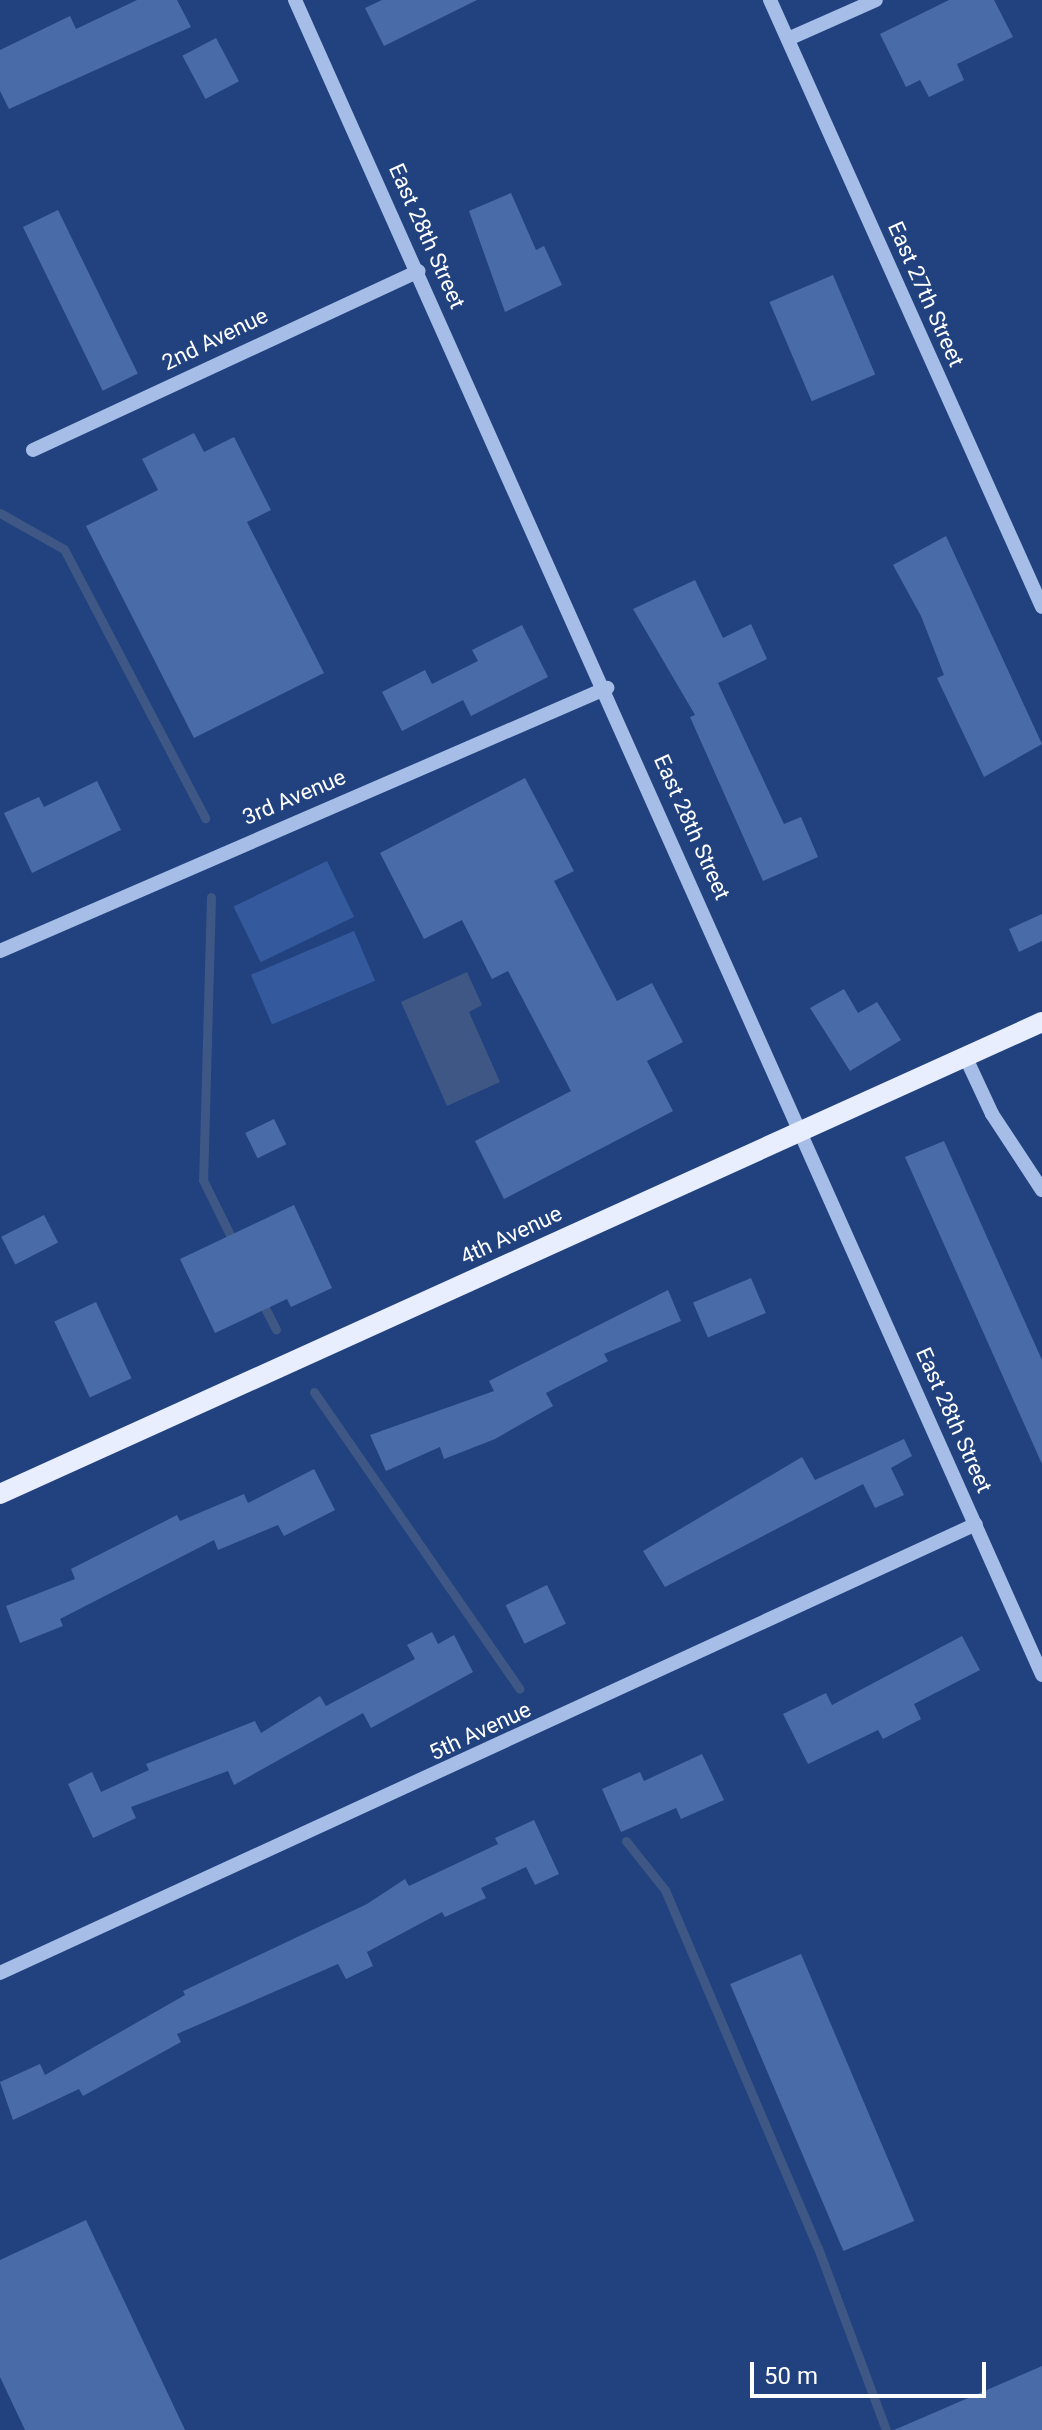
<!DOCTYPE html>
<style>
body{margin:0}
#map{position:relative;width:1042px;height:2430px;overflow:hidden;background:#21427f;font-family:Roboto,sans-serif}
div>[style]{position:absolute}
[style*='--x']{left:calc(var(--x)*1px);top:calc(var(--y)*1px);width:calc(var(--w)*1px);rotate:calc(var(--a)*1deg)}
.green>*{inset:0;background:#345a9d;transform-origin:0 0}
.water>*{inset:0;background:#3e5784}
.stream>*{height:9px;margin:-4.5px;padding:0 4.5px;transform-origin:4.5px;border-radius:4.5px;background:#3e5784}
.building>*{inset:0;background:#496ba8;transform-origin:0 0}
.minor>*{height:14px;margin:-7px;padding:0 7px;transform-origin:7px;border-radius:7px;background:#a6bde7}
.major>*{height:20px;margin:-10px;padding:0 10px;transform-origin:10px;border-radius:10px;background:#e8eefd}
span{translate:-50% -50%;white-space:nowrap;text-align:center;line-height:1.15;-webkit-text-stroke:6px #21427f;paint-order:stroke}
.street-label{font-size:22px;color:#fff}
.scale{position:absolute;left:750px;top:2362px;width:236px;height:36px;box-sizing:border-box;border:4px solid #fff;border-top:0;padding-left:10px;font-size:24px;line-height:28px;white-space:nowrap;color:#fff;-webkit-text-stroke:6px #21427f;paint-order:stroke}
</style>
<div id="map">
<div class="green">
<i style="left:327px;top:861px;width:62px;height:104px;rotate:64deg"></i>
<i style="left:354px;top:931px;width:54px;height:112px;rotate:67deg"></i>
</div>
<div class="water">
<i style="clip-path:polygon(467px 972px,482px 1005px,469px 1012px,500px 1082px,447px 1106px,401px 1002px)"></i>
</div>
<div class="stream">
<i style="--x:0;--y:513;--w:73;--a:29.4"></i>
<i style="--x:64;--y:549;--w:304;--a:62.3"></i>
<i style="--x:211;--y:897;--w:283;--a:91.6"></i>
<i style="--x:203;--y:1180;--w:70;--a:63.8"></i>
<i style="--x:261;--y:1300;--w:33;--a:63"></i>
<i style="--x:314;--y:1392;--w:361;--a:55.3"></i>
<i style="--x:626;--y:1841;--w:63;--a:51.5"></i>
<i style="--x:665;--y:1890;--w:389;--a:66.9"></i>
<i style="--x:818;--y:2248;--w:194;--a:69.5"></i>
</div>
<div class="building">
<i style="clip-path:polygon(137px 0,177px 0,191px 27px,9px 109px,0 91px,0 50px,70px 16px,76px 29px)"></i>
<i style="clip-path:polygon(382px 0,477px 0,384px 46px,365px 8px)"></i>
<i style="clip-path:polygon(949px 0,994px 0,1013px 37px,957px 64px,964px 80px,929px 97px,920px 80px,906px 87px,880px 34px)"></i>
<i style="left:216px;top:38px;width:49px;height:38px;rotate:62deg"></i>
<i style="clip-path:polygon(511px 193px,536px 250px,544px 246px,562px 285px,505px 312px,469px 211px)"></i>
<i style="left:58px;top:210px;width:182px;height:39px;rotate:64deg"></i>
<i style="left:833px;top:275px;width:108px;height:69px;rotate:67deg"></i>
<i style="clip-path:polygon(194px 433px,204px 452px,234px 437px,271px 510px,247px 522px,324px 673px,194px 738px,86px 526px,158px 490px,142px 459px)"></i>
<i style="clip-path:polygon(946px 536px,1042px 744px,984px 777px,937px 678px,944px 675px,921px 616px,893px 565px)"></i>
<i style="clip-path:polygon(695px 580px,723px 638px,751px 624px,767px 659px,718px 683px,784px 824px,801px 817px,818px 857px,763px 881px,690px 717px,695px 715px,633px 609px)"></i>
<i style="clip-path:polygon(522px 625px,548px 677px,471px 716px,463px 700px,402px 731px,382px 692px,425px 670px,432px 684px,478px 661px,472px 650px)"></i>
<i style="clip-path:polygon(525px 778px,574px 871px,554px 881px,617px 1001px,652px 983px,683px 1042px,647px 1061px,673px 1111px,504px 1199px,475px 1141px,571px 1091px,508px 971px,492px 979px,462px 920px,424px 939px,380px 853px)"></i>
<i style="clip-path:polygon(97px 781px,121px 830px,32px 873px,4px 813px,39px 797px,44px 807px)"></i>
<i style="clip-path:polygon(1042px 914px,1042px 941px,1019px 952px,1009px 929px)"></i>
<i style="clip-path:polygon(844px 989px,858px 1013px,877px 1002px,901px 1040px,850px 1071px,810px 1008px)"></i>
<i style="left:274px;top:1119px;width:28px;height:32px;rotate:64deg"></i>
<i style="clip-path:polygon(944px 1141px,1042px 1360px,1042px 1464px,905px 1157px)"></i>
<i style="clip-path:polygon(294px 1205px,332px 1288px,291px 1307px,287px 1299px,215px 1333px,180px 1259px)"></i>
<i style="left:44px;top:1215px;width:31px;height:48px;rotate:63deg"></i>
<i style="left:751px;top:1278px;width:38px;height:63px;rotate:67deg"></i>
<i style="clip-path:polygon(668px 1290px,681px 1321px,604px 1354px,608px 1361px,546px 1393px,553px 1406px,495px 1439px,444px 1459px,440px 1447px,386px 1471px,370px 1435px,494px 1391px,489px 1381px)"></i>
<i style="left:96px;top:1302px;width:84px;height:46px;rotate:65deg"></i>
<i style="clip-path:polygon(904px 1439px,912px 1456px,891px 1468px,904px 1495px,875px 1508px,863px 1484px,665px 1587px,643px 1551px,802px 1457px,815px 1480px)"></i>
<i style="clip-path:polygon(314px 1469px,335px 1510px,284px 1536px,278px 1525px,218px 1550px,214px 1540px,60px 1619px,63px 1626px,20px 1643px,6px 1606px,75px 1579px,71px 1569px,177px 1515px,180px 1521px,244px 1494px,248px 1503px)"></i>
<i style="left:547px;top:1585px;width:43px;height:46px;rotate:64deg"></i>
<i style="clip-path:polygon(432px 1632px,438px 1644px,454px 1635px,473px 1672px,371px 1728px,363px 1713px,234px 1785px,228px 1771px,131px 1807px,136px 1818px,93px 1838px,68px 1784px,92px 1772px,101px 1792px,149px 1770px,146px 1764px,255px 1721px,261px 1733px,320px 1696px,326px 1706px,415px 1659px,407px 1645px)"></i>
<i style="clip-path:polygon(962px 1636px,980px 1670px,914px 1704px,921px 1719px,883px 1739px,878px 1730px,808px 1764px,783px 1714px,826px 1693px,832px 1705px)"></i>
<i style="clip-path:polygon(702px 1754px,724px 1800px,681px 1819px,676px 1808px,621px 1832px,602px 1789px,640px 1772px,644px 1781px)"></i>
<i style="clip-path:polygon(534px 1820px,559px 1874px,535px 1885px,526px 1867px,481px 1888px,486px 1898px,445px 1917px,442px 1912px,367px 1952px,373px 1966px,346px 1979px,338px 1964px,177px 2034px,181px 2042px,83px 2096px,79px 2089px,13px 2120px,0 2082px,40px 2064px,45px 2075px,185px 1995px,183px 1991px,367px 1904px,405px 1879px,409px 1886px,498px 1844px,495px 1838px)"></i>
<i style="left:801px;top:1954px;width:290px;height:77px;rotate:67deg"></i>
<i style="clip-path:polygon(86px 2220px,185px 2430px,25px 2430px,0 2377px,0 2260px)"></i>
<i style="clip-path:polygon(1042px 2366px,1042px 2430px,894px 2430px)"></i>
</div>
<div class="minor">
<i style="--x:295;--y:0;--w:1834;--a:65.96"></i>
<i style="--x:770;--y:0;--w:665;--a:65.86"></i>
<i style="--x:788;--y:39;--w:96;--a:-23.9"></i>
<i style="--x:33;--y:450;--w:425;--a:-24.9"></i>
<i style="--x:0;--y:951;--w:662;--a:-23.43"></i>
<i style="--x:965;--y:1056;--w:64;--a:65"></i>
<i style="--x:992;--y:1114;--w:91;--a:56.7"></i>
<i style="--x:0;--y:1973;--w:1074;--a:-24.7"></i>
</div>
<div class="major">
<i style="--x:0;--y:1494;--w:1144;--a:-24.37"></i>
</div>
<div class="street-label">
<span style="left:427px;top:236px;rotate:66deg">East 28th Street</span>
<span style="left:926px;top:294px;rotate:66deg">East 27th Street</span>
<span style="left:215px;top:339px;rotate:-26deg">2nd Avenue</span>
<span style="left:294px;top:797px;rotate:-23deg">3rd Avenue</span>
<span style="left:692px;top:827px;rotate:66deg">East 28th Street</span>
<span style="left:511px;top:1235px;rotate:-25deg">4th Avenue</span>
<span style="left:954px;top:1420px;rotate:66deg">East 28th Street</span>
<span style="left:480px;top:1731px;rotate:-25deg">5th Avenue</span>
</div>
<div class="scale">50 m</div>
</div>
